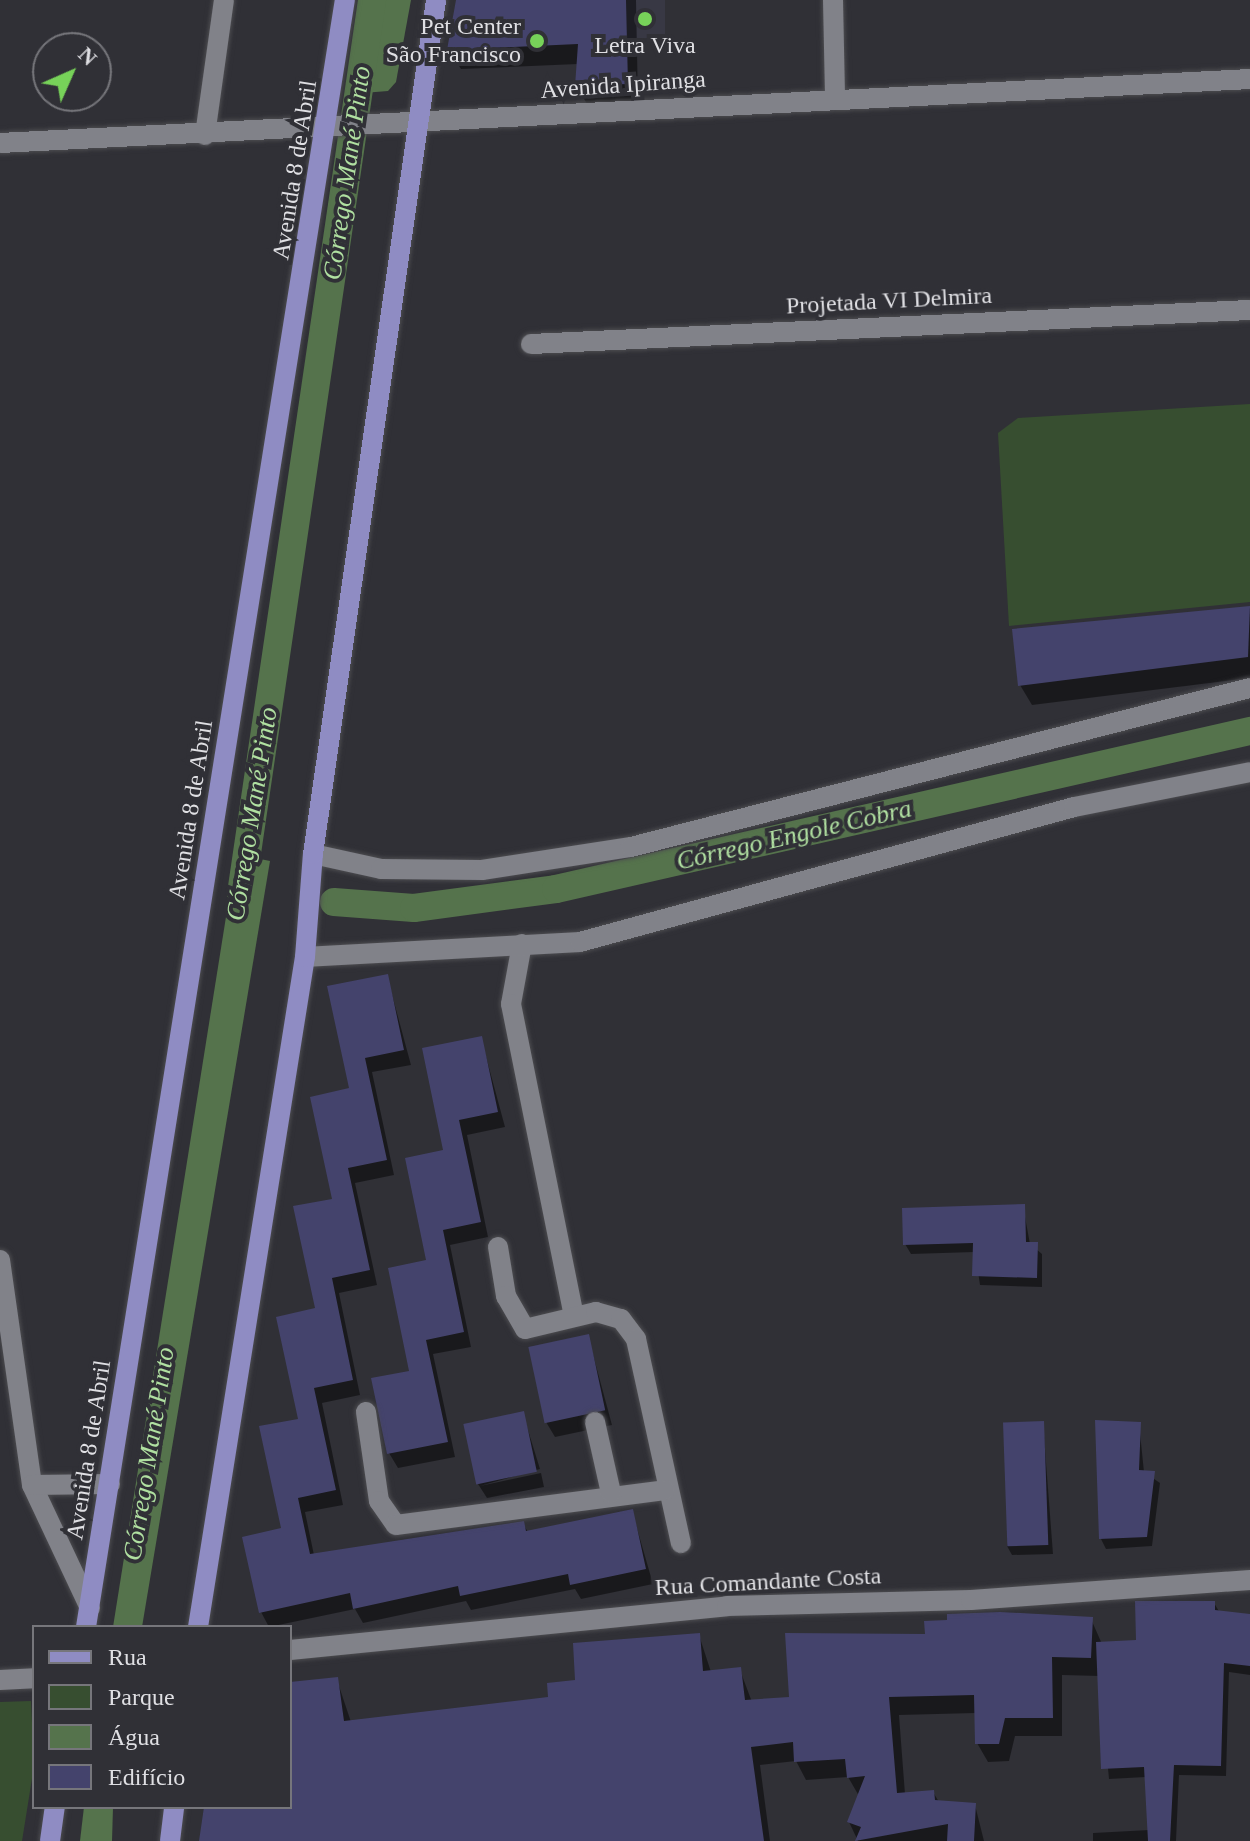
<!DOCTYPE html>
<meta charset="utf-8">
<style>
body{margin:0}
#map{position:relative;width:1250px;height:1841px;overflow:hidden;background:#303036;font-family:Georgia,serif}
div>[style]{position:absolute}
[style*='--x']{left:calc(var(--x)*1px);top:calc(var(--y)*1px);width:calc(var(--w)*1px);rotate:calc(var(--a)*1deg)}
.built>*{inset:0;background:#383844;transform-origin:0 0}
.green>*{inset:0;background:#374e30}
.water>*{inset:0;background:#55734c}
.shadow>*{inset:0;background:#0007}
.canal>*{height:28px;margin:-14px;padding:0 14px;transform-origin:14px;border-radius:14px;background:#55734c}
.building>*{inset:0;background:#44436c;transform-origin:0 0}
.roads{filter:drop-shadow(0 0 2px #4c4c50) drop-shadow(0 0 2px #4c4c50)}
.minor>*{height:20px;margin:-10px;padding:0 10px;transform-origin:10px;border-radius:10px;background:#818289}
.major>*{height:20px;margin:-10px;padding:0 10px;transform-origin:10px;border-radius:10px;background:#8f8cc3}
.dots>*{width:22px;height:22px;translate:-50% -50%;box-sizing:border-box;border:4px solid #303036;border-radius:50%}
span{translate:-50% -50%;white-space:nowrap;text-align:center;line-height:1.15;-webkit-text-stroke:8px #303036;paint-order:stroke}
.poi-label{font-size:24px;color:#dfdfe3}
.right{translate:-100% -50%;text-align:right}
.street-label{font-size:24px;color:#dfdfe3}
.water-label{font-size:26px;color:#b0e0a1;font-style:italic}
.legend{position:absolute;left:32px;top:1625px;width:260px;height:184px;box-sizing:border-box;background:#303036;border:2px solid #76767b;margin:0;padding:10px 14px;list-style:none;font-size:24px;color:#dfdfe3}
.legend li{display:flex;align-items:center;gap:16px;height:40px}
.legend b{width:40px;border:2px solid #76767b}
.north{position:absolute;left:32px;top:32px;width:80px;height:80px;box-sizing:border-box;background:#303036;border:2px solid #76767b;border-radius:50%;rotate:45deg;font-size:22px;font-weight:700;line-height:32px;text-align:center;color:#dfdfe3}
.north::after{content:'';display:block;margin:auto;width:28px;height:36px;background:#77d259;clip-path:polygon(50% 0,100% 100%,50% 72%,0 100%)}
</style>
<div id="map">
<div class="built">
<i style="left:626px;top:0;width:39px;height:38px"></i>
</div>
<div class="green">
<i style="clip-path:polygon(1250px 404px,1250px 602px,1009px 626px,998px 433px,1018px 418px)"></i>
<i style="clip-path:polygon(31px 1701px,34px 1766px,22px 1841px,0 1841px,0 1702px)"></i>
</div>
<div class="water">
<i style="clip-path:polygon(364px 0,411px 0,396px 82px,388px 91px,363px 93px,351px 78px)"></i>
<i style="clip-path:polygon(236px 854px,270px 861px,142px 1627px,113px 1627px)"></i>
<i style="clip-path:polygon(84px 1807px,113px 1807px,112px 1841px,80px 1841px)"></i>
</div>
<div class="shadow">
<i style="clip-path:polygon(458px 0,636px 0,638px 103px,588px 106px,577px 86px,578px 64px,461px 69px,449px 50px)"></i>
<i style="clip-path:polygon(1250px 608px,1250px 678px,1032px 705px,1020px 685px,1014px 631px)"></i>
<i style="clip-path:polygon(387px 976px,411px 1065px,372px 1072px,394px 1175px,355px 1183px,377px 1285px,339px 1293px,360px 1395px,322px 1403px,343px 1505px,305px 1512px,314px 1555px,523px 1524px,528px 1532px,632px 1511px,653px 1584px,581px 1599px,575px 1589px,471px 1610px,466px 1601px,363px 1623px,355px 1609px,269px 1627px,261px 1612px,283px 1530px,351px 1090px)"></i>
<i style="clip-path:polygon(481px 1038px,505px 1127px,467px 1135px,488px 1237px,450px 1245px,471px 1347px,433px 1354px,455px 1457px,398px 1468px,389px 1453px,412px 1372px,445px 1152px)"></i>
<i style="clip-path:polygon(1023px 1206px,1030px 1244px,1042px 1254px,1042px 1287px,980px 1285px,975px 1252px,911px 1254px,905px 1244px)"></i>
<i style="clip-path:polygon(588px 1336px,612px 1425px,555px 1437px,546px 1422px)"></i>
<i style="clip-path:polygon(523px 1414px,540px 1469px,480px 1486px,541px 1473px,544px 1487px,487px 1498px,478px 1484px)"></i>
<i style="clip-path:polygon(1043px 1423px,1053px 1554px,1012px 1555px,1007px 1546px)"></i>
<i style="clip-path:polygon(1139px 1423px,1144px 1472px,1160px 1483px,1152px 1546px,1106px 1549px,1101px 1539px)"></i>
<i style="clip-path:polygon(1214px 1603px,1220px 1613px,1250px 1616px,1250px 1675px,1229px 1672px,1226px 1776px,1179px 1775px,1176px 1841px,1093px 1841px,1093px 1833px,1149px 1830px,1146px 1777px,1109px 1779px,1099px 1676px,1062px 1675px,1062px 1736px,1015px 1736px,1009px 1761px,988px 1762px,977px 1743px,976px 1713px,899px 1715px,905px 1794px,933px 1792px,939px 1802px,975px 1805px,984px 1841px,858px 1841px,849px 1822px,859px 1796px,848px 1777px,806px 1780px,796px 1761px,760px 1765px,770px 1841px,201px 1841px,206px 1807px,290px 1807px,290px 1686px,337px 1680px,351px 1722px,550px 1698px,699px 1635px,711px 1672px,740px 1670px,752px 1702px,792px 1699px,927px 1636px,1091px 1619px,1102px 1644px,1138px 1642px)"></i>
</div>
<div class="canal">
<i style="--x:241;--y:894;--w:904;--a:-81.66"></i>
<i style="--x:334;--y:902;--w:80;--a:4.3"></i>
<i style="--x:414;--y:908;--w:143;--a:-7.6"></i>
<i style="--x:556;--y:889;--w:712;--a:-12.83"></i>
</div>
<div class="building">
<i style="clip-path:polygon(456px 0,626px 0,628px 84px,575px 86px,578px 44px,447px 50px)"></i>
<i style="clip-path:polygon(1250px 606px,1248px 657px,1018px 686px,1012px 629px)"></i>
<i style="clip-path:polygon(388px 974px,404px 1050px,365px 1058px,387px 1160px,348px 1168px,370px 1270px,332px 1278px,353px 1380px,314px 1388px,336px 1490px,298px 1498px,310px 1554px,524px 1521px,526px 1531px,633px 1509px,646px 1569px,570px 1585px,568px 1574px,460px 1596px,458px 1586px,353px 1609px,350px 1593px,259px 1613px,242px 1537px,281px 1528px,259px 1426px,298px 1419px,276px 1317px,315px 1308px,293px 1206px,332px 1199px,310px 1097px,349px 1088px,327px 986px)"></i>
<i style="clip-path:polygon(482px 1036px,498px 1112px,459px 1120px,481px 1222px,443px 1230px,464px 1332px,426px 1340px,448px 1442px,387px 1454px,371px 1378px,409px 1371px,388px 1268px,426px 1260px,405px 1158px,443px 1150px,422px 1048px)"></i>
<i style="clip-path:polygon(1025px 1204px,1026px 1242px,1038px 1242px,1037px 1278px,972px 1276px,973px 1243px,903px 1245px,902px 1208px)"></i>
<i style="left:589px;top:1334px;width:78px;height:62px;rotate:78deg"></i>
<i style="left:524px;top:1411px;width:62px;height:62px;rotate:78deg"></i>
<i style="clip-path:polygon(1095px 1420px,1141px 1422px,1139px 1470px,1155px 1471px,1147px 1537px,1099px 1539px)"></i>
<i style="left:1044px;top:1421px;width:124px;height:41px;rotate:88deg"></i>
<i style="clip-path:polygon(1135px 1601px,1215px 1601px,1215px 1610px,1250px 1614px,1250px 1666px,1224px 1663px,1221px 1766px,1174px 1765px,1170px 1841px,1148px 1841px,1144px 1767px,1101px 1769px,1096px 1642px,1136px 1640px)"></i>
<i style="clip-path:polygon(1000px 1612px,1093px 1617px,1091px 1658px,1052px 1657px,1053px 1718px,1005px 1718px,999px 1744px,975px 1744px,974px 1695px,889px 1697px,897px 1793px,934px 1790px,935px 1800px,976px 1803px,974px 1841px,947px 1841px,948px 1824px,855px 1841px,861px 1827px,847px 1822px,865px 1776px,847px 1778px,845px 1759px,794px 1762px,793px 1742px,751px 1747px,764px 1841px,199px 1841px,204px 1807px,290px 1807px,290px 1682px,338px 1677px,344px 1721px,548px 1697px,547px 1683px,575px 1680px,573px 1643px,700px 1633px,703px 1671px,741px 1667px,745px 1700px,789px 1697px,785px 1633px,925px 1634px,924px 1621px,947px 1620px,947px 1614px)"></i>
</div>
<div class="roads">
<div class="minor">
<i style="--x:833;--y:0;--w:95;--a:88.8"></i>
<i style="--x:205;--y:135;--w:136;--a:-82"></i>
<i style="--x:0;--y:143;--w:1252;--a:-2.93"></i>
<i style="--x:531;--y:344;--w:720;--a:-2.71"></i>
<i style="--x:313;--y:854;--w:70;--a:12.4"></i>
<i style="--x:381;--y:869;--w:101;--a:0.6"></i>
<i style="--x:482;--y:870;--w:151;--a:-8.8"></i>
<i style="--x:631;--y:847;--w:639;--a:-14.41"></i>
<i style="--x:522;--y:944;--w:61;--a:100.4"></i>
<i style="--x:511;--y:1004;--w:314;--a:78.6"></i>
<i style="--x:305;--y:957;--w:275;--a:-3.1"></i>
<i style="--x:580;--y:942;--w:512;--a:-15.28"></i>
<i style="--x:1074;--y:807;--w:179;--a:-11.2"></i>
<i style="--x:498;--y:1247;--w:50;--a:80.7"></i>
<i style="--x:506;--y:1296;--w:38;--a:60"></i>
<i style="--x:525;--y:1329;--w:73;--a:-13.5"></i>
<i style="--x:596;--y:1312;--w:26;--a:16"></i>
<i style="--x:621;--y:1319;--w:25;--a:53"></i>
<i style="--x:636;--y:1339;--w:209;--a:77.6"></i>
<i style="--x:0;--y:1260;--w:227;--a:81.9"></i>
<i style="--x:32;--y:1485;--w:136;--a:64.8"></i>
<i style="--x:366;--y:1412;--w:90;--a:81.7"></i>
<i style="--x:379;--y:1501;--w:29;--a:55"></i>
<i style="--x:396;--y:1525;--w:271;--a:-7.4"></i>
<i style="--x:595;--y:1422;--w:73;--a:77.3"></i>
<i style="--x:32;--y:1485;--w:78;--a:-0.7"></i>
<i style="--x:290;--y:1650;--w:439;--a:-5.7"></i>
<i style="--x:727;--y:1606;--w:244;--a:-1.4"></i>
<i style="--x:971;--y:1600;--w:280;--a:-4.1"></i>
<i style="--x:0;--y:1680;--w:34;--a:-3"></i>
</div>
<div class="major">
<i style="--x:86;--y:1627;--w:1647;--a:-80.96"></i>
<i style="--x:198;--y:1627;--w:678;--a:-80.93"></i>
<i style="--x:305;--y:957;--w:103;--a:-85.6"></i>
<i style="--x:313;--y:854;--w:863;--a:-81.8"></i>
<i style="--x:50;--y:1841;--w:34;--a:-82"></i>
<i style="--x:170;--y:1841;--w:34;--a:-83"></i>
</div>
</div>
<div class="dots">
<i style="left:645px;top:19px;background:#77d259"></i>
<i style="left:537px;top:41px;background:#77d259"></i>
</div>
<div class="poi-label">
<span class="right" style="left:521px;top:41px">Pet Center<br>São Francisco</span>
<span style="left:645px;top:46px">Letra Viva</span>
</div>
<div class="street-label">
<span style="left:623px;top:85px;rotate:-4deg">Avenida Ipiranga</span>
<span style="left:295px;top:170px;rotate:-81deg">Avenida 8 de Abril</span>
<span style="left:889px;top:301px;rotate:-3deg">Projetada VI Delmira</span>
<span style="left:191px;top:810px;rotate:-81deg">Avenida 8 de Abril</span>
<span style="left:89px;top:1450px;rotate:-81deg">Avenida 8 de Abril</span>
<span style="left:768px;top:1582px;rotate:-3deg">Rua Comandante Costa</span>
</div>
<div class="water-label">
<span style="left:347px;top:173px;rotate:-82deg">Córrego Mané Pinto</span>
<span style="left:252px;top:814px;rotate:-81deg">Córrego Mané Pinto</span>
<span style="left:794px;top:835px;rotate:-13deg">Córrego Engole Cobra</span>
<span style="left:149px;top:1454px;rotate:-81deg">Córrego Mané Pinto</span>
</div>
<ul class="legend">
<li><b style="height:10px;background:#8f8cc3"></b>Rua</li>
<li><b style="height:22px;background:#374e30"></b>Parque</li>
<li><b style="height:22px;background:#55734c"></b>Água</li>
<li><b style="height:22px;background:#44436c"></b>Edifício</li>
</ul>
<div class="north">N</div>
</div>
